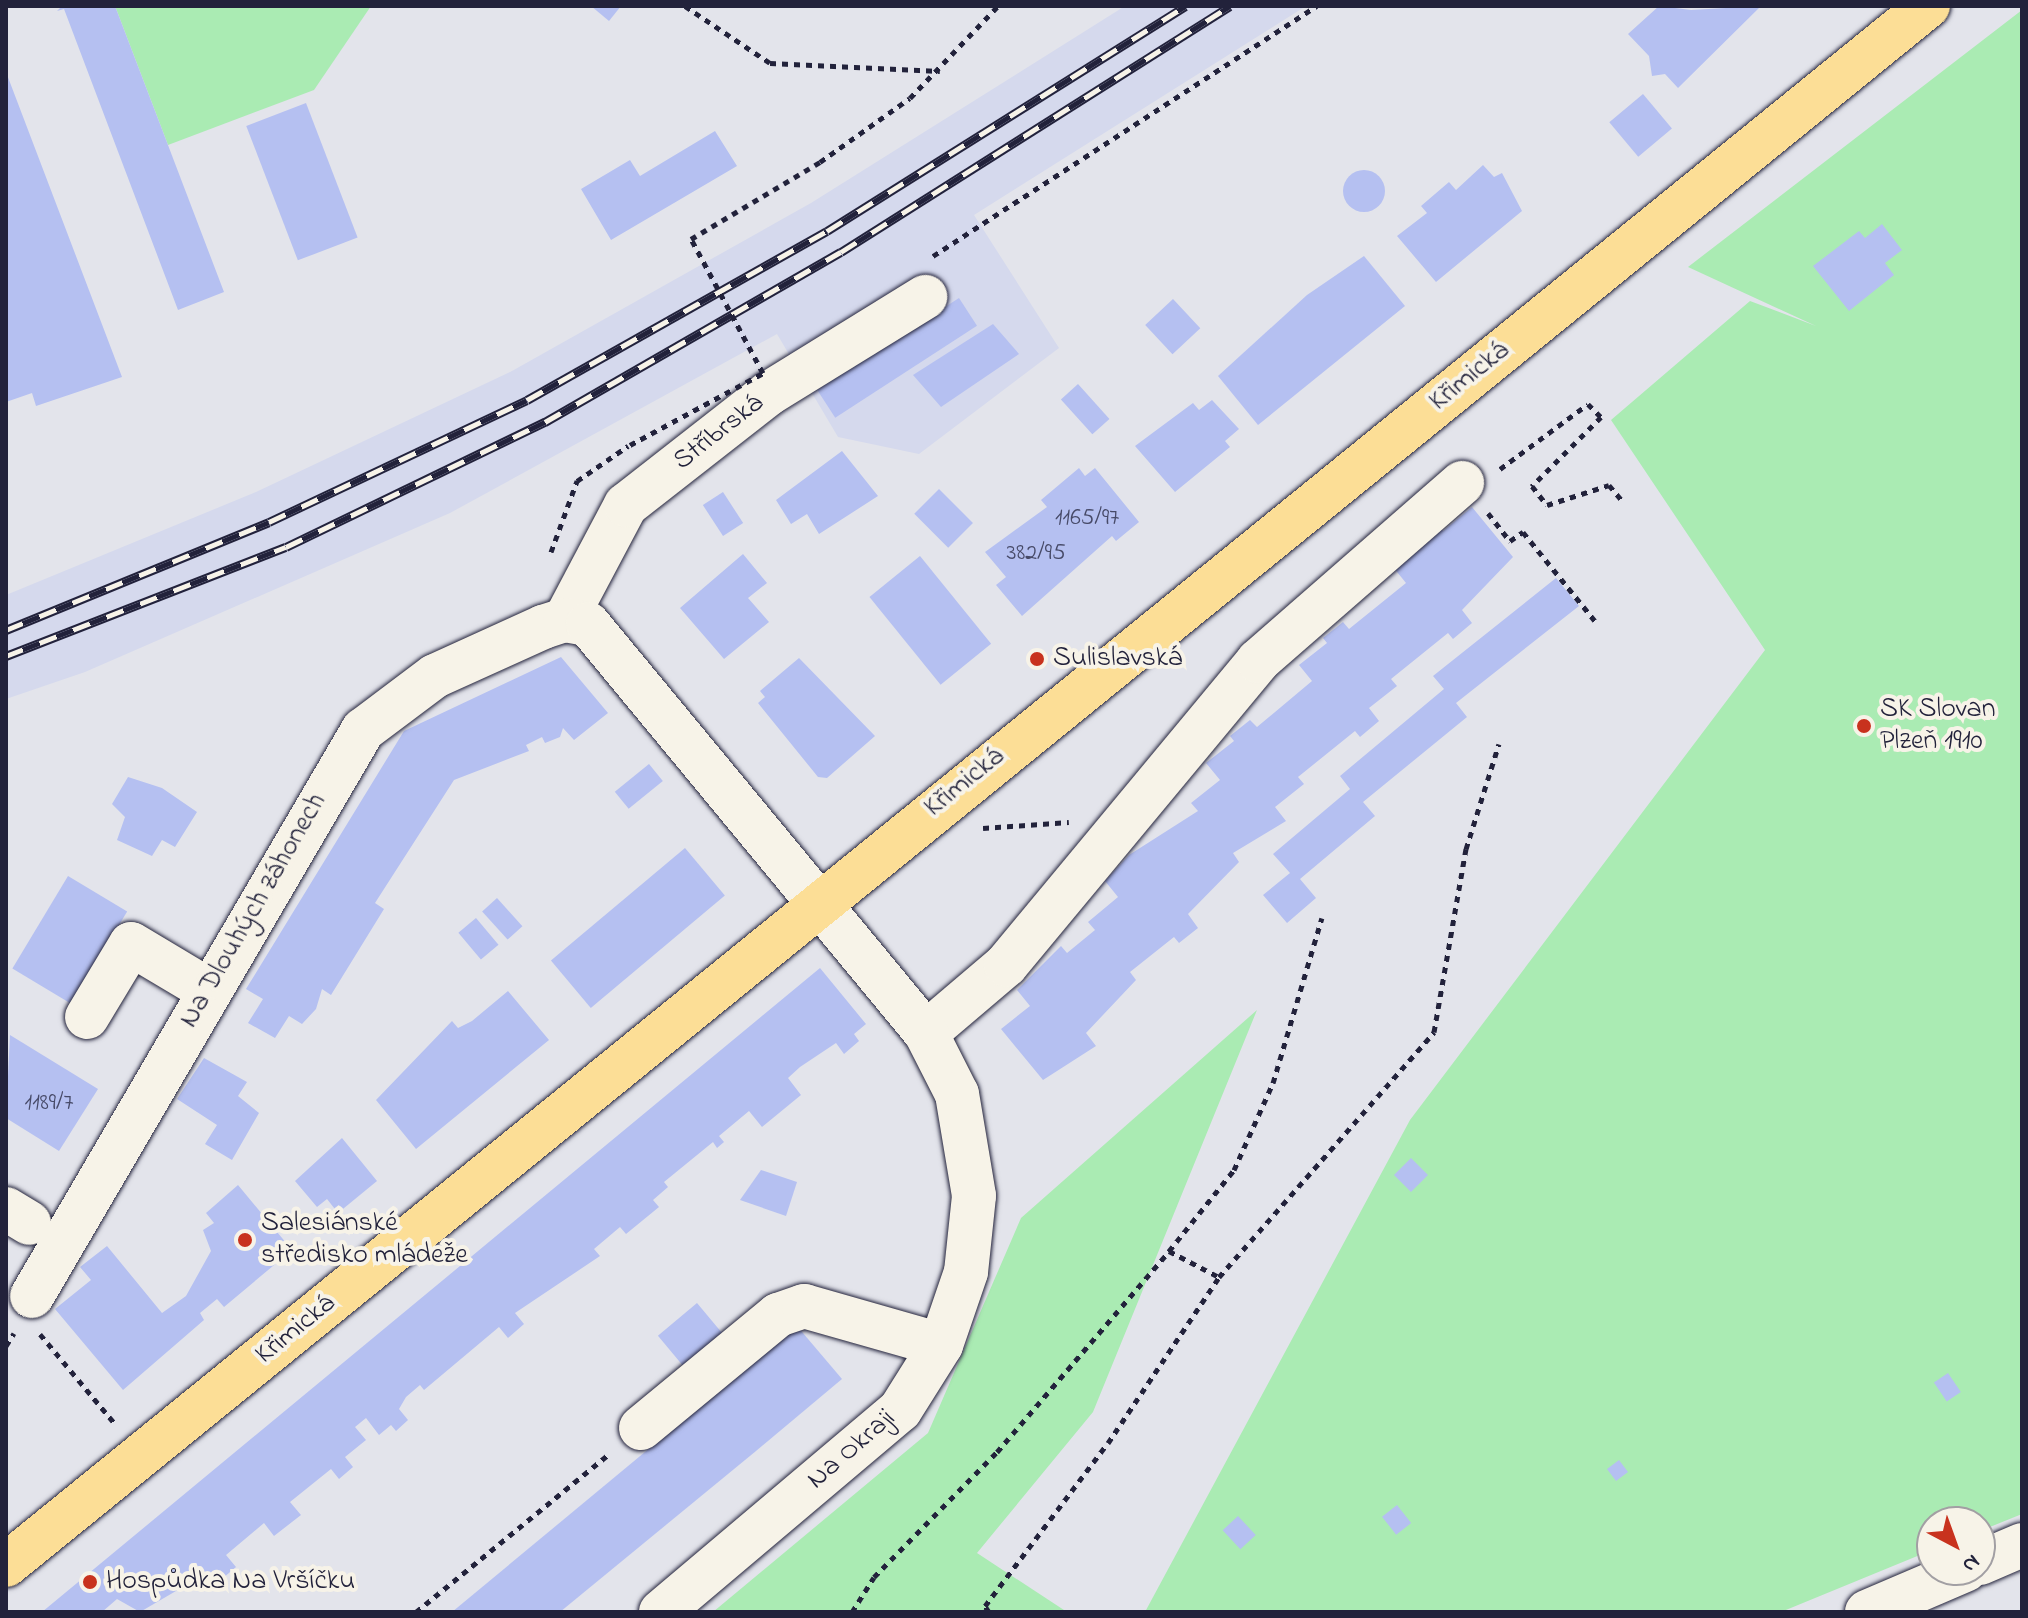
<!DOCTYPE html>
<meta charset="utf-8">
<style>
body{margin:0}
#map{position:relative;width:2028px;height:1618px;overflow:hidden;background:#e3e4eb;font-family:"Indie Flower",sans-serif}
div>[style]{position:absolute}
[style*='--x']{left:calc(var(--x)*1px);top:calc(var(--y)*1px);width:calc(var(--w)*1px);rotate:calc(var(--a)*1deg)}
.built>*{inset:0;background:#d5d9ed}
.green>*{inset:0;background:#aaebb3}
.building>*{inset:0;background:#b5c0f1;transform-origin:0 0}
.round{border-radius:50%}
.path>*{height:5px;margin-top:-2.5px;transform-origin:0;background:repeating-linear-gradient(90deg,#22223b 0 6px,transparent 0 12px)}
.roads{filter:drop-shadow(0 0 2px #22223b) drop-shadow(0 0 2px #22223b)}
.minor>*{height:44px;margin:-22px;padding:0 22px;transform-origin:22px;border-radius:22px;background:#f7f3e8}
.major>*{height:44px;margin:-22px;padding:0 22px;transform-origin:22px;border-radius:22px;background:#fcde96}
.rail>*{height:9px;margin-top:-4.5px;transform-origin:0;background:repeating-linear-gradient(90deg,#f7f3e8 0 18px,#22223b 0 36px);box-sizing:border-box;border-block:2px solid #22223b}
.path-bridge>*{height:5px;margin-top:-2.5px;transform-origin:0;background:repeating-linear-gradient(90deg,#22223b 0 6px,transparent 0 12px)}
.dots>*{width:22px;height:22px;translate:-50% -50%;box-sizing:border-box;border:4px solid #f7f3e8;border-radius:50%}
span{translate:-50% -50%;white-space:nowrap;text-align:center;line-height:1.15;-webkit-text-stroke:8px #f7f3e8;paint-order:stroke}
.number-label{font-size:24px;color:#474a68}
.number-label span{-webkit-text-stroke-width:0}
.street-label{font-size:28px;color:#22223b}
.poi-label{font-size:28px;color:#22223b}
.left{translate:0 -50%;text-align:left}
.frame{position:absolute;inset:0;border:8px solid #22223b;pointer-events:none}
.north{position:absolute;left:1916px;top:1506px;width:80px;height:80px;box-sizing:border-box;background:#f7f3e8;border:2px solid #a29fa3;border-radius:50%;rotate:139deg;font-size:22px;font-weight:700;line-height:32px;text-align:center;color:#22223b}
.north::after{content:'';display:block;margin:auto;width:28px;height:36px;background:#c8321e;clip-path:polygon(50% 0,100% 100%,50% 72%,0 100%)}
</style>
<div id="map">
<div class="built">
<i style="clip-path:polygon(1125px 6px,1306px 6px,974px 215px,1059px 348px,919px 454px,838px 437px,777px 334px,450px 513px,85px 672px,6px 699px,6px 595px,256px 492px,512px 371px,811px 203px)"></i>
</div>
<div class="green">
<i style="clip-path:polygon(115px 6px,371px 6px,314px 90px,168px 145px)"></i>
<i style="clip-path:polygon(2022px 10px,2022px 1514px,1980px 1531px,1980px 1522px,1932px 1522px,1932px 1550px,1781px 1612px,1145px 1612px,1410px 1120px,1765px 650px,1611px 420px,1750px 301px,1816px 326px,1688px 267px)"></i>
<i style="clip-path:polygon(1257px 1010px,1093px 1412px,977px 1553px,1067px 1612px,713px 1612px,928px 1433px,1021px 1218px)"></i>
</div>
<div class="building">
<i style="clip-path:polygon(62px 6px,115px 6px,224px 292px,178px 310px,64px 9px,57px 11px)"></i>
<i style="clip-path:polygon(591px 6px,621px 6px,609px 21px)"></i>
<i style="clip-path:polygon(1659px 6px,1691px 10px,1761px 6px,1678px 88px,1665px 74px,1652px 76px,1649px 56px,1628px 34px)"></i>
<i style="clip-path:polygon(6px 72px,122px 377px,36px 406px,32px 393px,6px 402px)"></i>
<i style="left:1643px;top:94px;width:45px;height:44px;rotate:50deg"></i>
<i style="left:306px;top:103px;width:144px;height:64px;rotate:69deg"></i>
<i style="clip-path:polygon(715px 131px,737px 166px,611px 240px,581px 189px,630px 160px,640px 176px)"></i>
<i style="clip-path:polygon(1483px 165px,1494px 177px,1502px 173px,1522px 211px,1436px 282px,1397px 236px,1427px 213px,1421px 206px,1449px 182px,1456px 190px)"></i>
<i class="round" style="left:1343px;top:170px;width:42px;height:42px"></i>
<i style="clip-path:polygon(1882px 224px,1902px 250px,1885px 263px,1894px 275px,1849px 311px,1813px 266px,1859px 231px,1865px 238px)"></i>
<i style="clip-path:polygon(1364px 256px,1405px 306px,1258px 425px,1218px 376px,1307px 295px)"></i>
<i style="left:959px;top:298px;width:33px;height:169px;rotate:57deg"></i>
<i style="left:1173px;top:299px;width:40px;height:38px;rotate:47deg"></i>
<i style="clip-path:polygon(993px 324px,1019px 354px,941px 407px,913px 375px)"></i>
<i style="left:1078px;top:384px;width:47px;height:23px;rotate:48deg"></i>
<i style="clip-path:polygon(1212px 400px,1239px 429px,1225px 441px,1230px 447px,1175px 492px,1135px 446px,1193px 403px,1199px 410px)"></i>
<i style="clip-path:polygon(842px 451px,878px 496px,819px 534px,807px 514px,791px 524px,776px 500px)"></i>
<i style="clip-path:polygon(1079px 468px,1085px 476px,1095px 468px,1139px 522px,1116px 541px,1112px 536px,1022px 616px,996px 585px,1006px 577px,985px 552px,1047px 507px,1041px 500px)"></i>
<i style="left:939px;top:489px;width:48px;height:35px;rotate:45deg"></i>
<i style="left:723px;top:492px;width:37px;height:24px;rotate:57deg"></i>
<i style="clip-path:polygon(1472px 507px,1513px 557px,1462px 610px,1472px 623px,1453px 639px,1448px 633px,1391px 679px,1397px 686px,1369px 708px,1379px 721px,1360px 737px,1355px 731px,1298px 777px,1304px 784px,1275px 807px,1286px 821px,1233px 853px,1239px 862px,1188px 914px,1198px 928px,1179px 943px,1174px 937px,1130px 972px,1136px 980px,1086px 1033px,1096px 1046px,1043px 1080px,1001px 1029px,1030px 1006px,1017px 990px,1061px 946px,1067px 953px,1095px 930px,1088px 922px,1118px 897px,1105px 881px,1129px 855px,1198px 811px,1191px 803px,1220px 780px,1206px 763px,1234px 741px,1230px 736px,1250px 720px,1257px 727px,1312px 681px,1299px 665px,1327px 643px,1323px 638px,1343px 622px,1349px 629px,1406px 583px,1393px 567px,1437px 523px,1443px 531px)"></i>
<i style="clip-path:polygon(743px 554px,767px 583px,748px 598px,769px 622px,724px 659px,680px 608px)"></i>
<i style="left:920px;top:556px;width:113px;height:65px;rotate:51deg"></i>
<i style="clip-path:polygon(1556px 578px,1579px 606px,1456px 703px,1467px 717px,1363px 802px,1375px 816px,1300px 879px,1316px 898px,1287px 923px,1263px 895px,1290px 873px,1273px 854px,1350px 789px,1340px 776px,1444px 689px,1433px 676px)"></i>
<i style="clip-path:polygon(561px 657px,608px 713px,574px 740px,563px 728px,560px 737px,545px 743px,542px 737px,526px 745px,529px 751px,454px 780px,375px 903px,384px 909px,331px 995px,322px 989px,316px 1009px,302px 1024px,289px 1016px,275px 1038px,248px 1023px,263px 999px,246px 989px,404px 731px)"></i>
<i style="clip-path:polygon(799px 658px,875px 736px,827px 778px,818px 777px,758px 703px,765px 697px,760px 691px)"></i>
<i style="left:649px;top:764px;width:22px;height:44px;rotate:51deg"></i>
<i style="clip-path:polygon(128px 777px,162px 788px,197px 812px,175px 847px,162px 840px,152px 856px,117px 840px,125px 817px,112px 804px)"></i>
<i style="left:685px;top:848px;width:62px;height:175px;rotate:50deg"></i>
<i style="left:68px;top:876px;width:69px;height:108px;rotate:31deg"></i>
<i style="left:497px;top:898px;width:38px;height:20px;rotate:48deg"></i>
<i style="left:476px;top:918px;width:35px;height:23px;rotate:50deg"></i>
<i style="clip-path:polygon(820px 968px,866px 1024px,854px 1034px,859px 1041px,844px 1054px,836px 1043px,800px 1067px,788px 1078px,801px 1095px,762px 1127px,749px 1111px,719px 1136px,724px 1142px,717px 1148px,713px 1142px,664px 1182px,668px 1187px,653px 1200px,659px 1207px,626px 1234px,620px 1227px,594px 1249px,600px 1256px,515px 1313px,524px 1324px,508px 1338px,499px 1327px,424px 1390px,420px 1385px,406px 1397px,399px 1409px,408px 1420px,396px 1431px,391px 1425px,379px 1435px,366px 1418px,355px 1427px,366px 1440px,345px 1457px,353px 1467px,339px 1479px,331px 1469px,290px 1502px,301px 1515px,274px 1536px,264px 1523px,226px 1555px,236px 1567px,210px 1589px,200px 1577px,140px 1612px,117px 1599px,102px 1612px,42px 1612px)"></i>
<i style="clip-path:polygon(508px 991px,549px 1040px,416px 1149px,376px 1100px,452px 1021px,458px 1028px,472px 1021px)"></i>
<i style="clip-path:polygon(10px 1035px,98px 1089px,59px 1151px,6px 1118px)"></i>
<i style="clip-path:polygon(204px 1058px,247px 1082px,238px 1096px,259px 1113px,232px 1160px,205px 1144px,217px 1125px,177px 1099px)"></i>
<i style="clip-path:polygon(342px 1138px,377px 1181px,338px 1213px,327px 1199px,317px 1207px,295px 1181px)"></i>
<i style="left:1411px;top:1158px;width:24px;height:24px;rotate:45deg"></i>
<i style="clip-path:polygon(761px 1170px,797px 1182px,786px 1216px,740px 1200px)"></i>
<i style="clip-path:polygon(238px 1185px,292px 1250px,224px 1307px,217px 1299px,200px 1313px,204px 1320px,123px 1390px,55px 1309px,91px 1280px,80px 1267px,107px 1246px,162px 1313px,186px 1296px,211px 1251px,203px 1230px,214px 1223px,206px 1213px)"></i>
<i style="left:697px;top:1303px;width:39px;height:51px;rotate:50deg"></i>
<i style="clip-path:polygon(797px 1326px,842px 1379px,756px 1451px,560px 1612px,452px 1612px)"></i>
<i style="left:1948px;top:1373px;width:23px;height:17px;rotate:56deg"></i>
<i style="left:1619px;top:1460px;width:15px;height:15px;rotate:53deg"></i>
<i style="left:1397px;top:1505px;width:23px;height:19px;rotate:52deg"></i>
<i style="left:1238px;top:1516px;width:26px;height:21px;rotate:47deg"></i>
</div>
<div class="path">
<i style="--x:685;--y:6;--w:102;--a:33.8"></i>
<i style="--x:770;--y:63;--w:170;--a:2.7"></i>
<i style="--x:820;--y:162;--w:110;--a:-35.4"></i>
<i style="--x:910;--y:98;--w:127;--a:-46.3"></i>
<i style="--x:933;--y:256;--w:458;--a:-33.1"></i>
<i style="--x:1500;--y:469;--w:109;--a:-36.5"></i>
<i style="--x:1588;--y:404;--w:18;--a:45"></i>
<i style="--x:1601;--y:417;--w:98;--a:135"></i>
<i style="--x:1532;--y:486;--w:24;--a:52"></i>
<i style="--x:1547;--y:505;--w:65;--a:-17.9"></i>
<i style="--x:1609;--y:485;--w:23;--a:50"></i>
<i style="--x:1488;--y:513;--w:36;--a:52"></i>
<i style="--x:1510;--y:541;--w:16;--a:-35"></i>
<i style="--x:1523;--y:532;--w:114;--a:51"></i>
<i style="--x:551;--y:552;--w:76;--a:-69.9"></i>
<i style="--x:577;--y:481;--w:62;--a:-34.5"></i>
<i style="--x:983;--y:828;--w:86;--a:-4"></i>
<i style="--x:1169;--y:1251;--w:104;--a:-51.3"></i>
<i style="--x:1234;--y:1170;--w:95;--a:-65.9"></i>
<i style="--x:1273;--y:1083;--w:172;--a:-73.5"></i>
<i style="--x:40;--y:1334;--w:119;--a:50.1"></i>
<i style="--x:6;--y:1346;--w:15;--a:-58"></i>
<i style="--x:416;--y:1612;--w:251;--a:-39.3"></i>
<i style="--x:852;--y:1612;--w:41;--a:-57.8"></i>
<i style="--x:874;--y:1577;--w:175;--a:-45.5"></i>
<i style="--x:997;--y:1452;--w:265;--a:-49.4"></i>
<i style="--x:1169;--y:1251;--w:56;--a:27.5"></i>
<i style="--x:989;--y:1612;--w:7;--a:-124"></i>
<i style="--x:985;--y:1606;--w:204;--a:-53"></i>
<i style="--x:1108;--y:1443;--w:200;--a:-56.2"></i>
<i style="--x:1219;--y:1277;--w:326;--a:-48.7"></i>
<i style="--x:1434;--y:1032;--w:186;--a:-80.1"></i>
<i style="--x:1466;--y:849;--w:110;--a:-72.6"></i>
</div>
<div class="roads">
<div class="minor">
<i style="--x:565;--y:620;--w:130;--a:-62.1"></i>
<i style="--x:626;--y:505;--w:180;--a:-38"></i>
<i style="--x:768;--y:394;--w:185;--a:-31.7"></i>
<i style="--x:87;--y:1017;--w:85;--a:-58.9"></i>
<i style="--x:131;--y:944;--w:90;--a:30.9"></i>
<i style="--x:926;--y:1033;--w:105;--a:-40.4"></i>
<i style="--x:1006;--y:965;--w:395;--a:-50.3"></i>
<i style="--x:1258;--y:661;--w:271;--a:-41.1"></i>
<i style="--x:6;--y:1209;--w:27;--a:31"></i>
<i style="--x:32;--y:1296;--w:656;--a:-59.68"></i>
<i style="--x:363;--y:730;--w:90;--a:-36.9"></i>
<i style="--x:435;--y:676;--w:119;--a:-24.4"></i>
<i style="--x:543;--y:627;--w:23;--a:-18"></i>
<i style="--x:565;--y:620;--w:23;--a:10"></i>
<i style="--x:588;--y:624;--w:531;--a:50.43"></i>
<i style="--x:926;--y:1033;--w:68;--a:63.1"></i>
<i style="--x:957;--y:1094;--w:103;--a:80.5"></i>
<i style="--x:974;--y:1196;--w:76;--a:96"></i>
<i style="--x:966;--y:1272;--w:77;--a:108.9"></i>
<i style="--x:941;--y:1345;--w:77;--a:122.2"></i>
<i style="--x:900;--y:1410;--w:313;--a:139.8"></i>
<i style="--x:641;--y:1428;--w:178;--a:-39.5"></i>
<i style="--x:778;--y:1315;--w:28;--a:-19"></i>
<i style="--x:804;--y:1306;--w:142;--a:15.9"></i>
<i style="--x:1980;--y:1563;--w:46;--a:-23.2"></i>
<i style="--x:1867;--y:1612;--w:107;--a:-23.2"></i>
</div>
<div class="major">
<i style="--x:6;--y:1565;--w:2475;--a:-39.05"></i>
</div>
</div>
<div class="rail">
<i style="--x:6;--y:630;--w:284;--a:-22.3"></i>
<i style="--x:269;--y:522;--w:285;--a:-25.3"></i>
<i style="--x:527;--y:400;--w:344;--a:-29.4"></i>
<i style="--x:827;--y:231;--w:423;--a:-32.1"></i>
<i style="--x:6;--y:656;--w:300;--a:-21.3"></i>
<i style="--x:286;--y:547;--w:288;--a:-25.8"></i>
<i style="--x:545;--y:422;--w:341;--a:-29.9"></i>
<i style="--x:841;--y:252;--w:460;--a:-32.3"></i>
</div>
<div class="path-bridge">
<i style="--x:630;--y:445;--w:151;--a:-28.4"></i>
<i style="--x:763;--y:373;--w:152;--a:-118.2"></i>
<i style="--x:691;--y:239;--w:150;--a:-30.8"></i>
</div>
<div class="dots">
<i style="left:1037px;top:659px;background:#c8321e"></i>
<i style="left:1864px;top:726px;background:#c8321e"></i>
<i style="left:245px;top:1240px;background:#c8321e"></i>
<i style="left:90px;top:1582px;background:#c8321e"></i>
</div>
<div class="number-label">
<span style="left:1087px;top:519px">1165/97</span>
<span style="left:1036px;top:554px">382/95</span>
<span style="left:49px;top:1104px">1189/7</span>
</div>
<div class="street-label">
<span style="left:1470px;top:377px;rotate:-39deg">Křimická</span>
<span style="left:719px;top:433px;rotate:-38deg">Stříbrská</span>
<span style="left:965px;top:783px;rotate:-39deg">Křimická</span>
<span style="left:254px;top:911px;rotate:-60deg">Na Dlouhých záhonech</span>
<span style="left:296px;top:1330px;rotate:-39deg">Křimická</span>
<span style="left:852px;top:1450px;rotate:-41deg">Na Okraji</span>
</div>
<div class="poi-label">
<span class="left" style="left:1053px;top:659px">Sulislavská</span>
<span class="left" style="left:1880px;top:726px">SK Slovan<br>Plzeň 1910</span>
<span class="left" style="left:261px;top:1240px">Salesiánské<br>středisko mládeže</span>
<span class="left" style="left:106px;top:1582px">Hospůdka Na Vršíčku</span>
</div>
<div class="frame"></div>
<div class="north">N</div>
</div>
